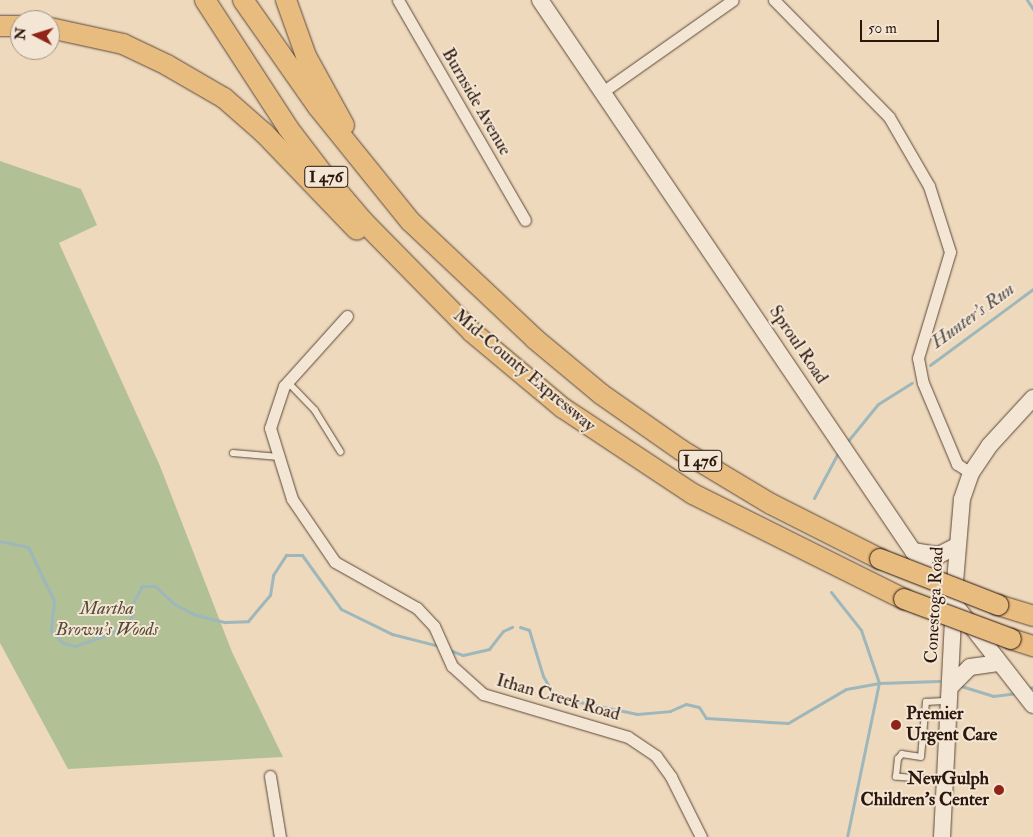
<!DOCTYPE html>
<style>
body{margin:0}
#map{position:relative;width:1033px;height:837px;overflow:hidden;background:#eed9bd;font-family:"IM FELL Double Pica",serif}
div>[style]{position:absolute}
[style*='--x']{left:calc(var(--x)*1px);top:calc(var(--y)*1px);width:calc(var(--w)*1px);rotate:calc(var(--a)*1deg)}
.green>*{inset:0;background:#b2c096}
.stream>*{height:3px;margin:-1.5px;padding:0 1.5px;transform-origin:1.5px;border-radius:1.5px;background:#9eb7bb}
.roads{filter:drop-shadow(0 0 1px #5c4839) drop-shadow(0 0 1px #5c4839)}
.lane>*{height:5.5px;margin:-2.75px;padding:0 2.75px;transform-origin:2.75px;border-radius:2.75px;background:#f4e6d4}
.street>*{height:11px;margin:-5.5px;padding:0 5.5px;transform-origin:5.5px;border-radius:5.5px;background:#f4e6d4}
.secondary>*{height:16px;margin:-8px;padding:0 8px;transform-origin:8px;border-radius:8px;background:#f4e6d4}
.highway>*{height:20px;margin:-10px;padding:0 10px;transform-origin:10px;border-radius:10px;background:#e7bc7e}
.bridges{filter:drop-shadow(0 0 1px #2b170d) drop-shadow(0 0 1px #2b170d)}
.highway-bridge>*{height:20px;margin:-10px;padding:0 10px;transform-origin:10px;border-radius:10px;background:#e7bc7e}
.dots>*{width:14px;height:14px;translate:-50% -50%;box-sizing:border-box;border:2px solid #f4e6d4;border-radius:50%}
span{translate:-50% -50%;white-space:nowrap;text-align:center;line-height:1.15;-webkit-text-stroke:4px #f4e6d4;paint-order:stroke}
.shield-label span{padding:1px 4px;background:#f4e6d4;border:1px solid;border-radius:4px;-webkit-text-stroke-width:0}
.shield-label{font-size:16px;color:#2b170d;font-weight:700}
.street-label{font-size:18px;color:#2b170d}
.park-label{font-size:18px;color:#544a36;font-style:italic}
.poi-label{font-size:18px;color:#2b170d;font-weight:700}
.left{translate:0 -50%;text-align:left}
.right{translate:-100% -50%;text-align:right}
.water-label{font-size:19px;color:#534f4a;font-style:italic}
.north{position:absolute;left:10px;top:10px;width:50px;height:50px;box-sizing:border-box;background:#f4e6d4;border:1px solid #a49384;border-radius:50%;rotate:275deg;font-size:14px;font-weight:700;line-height:20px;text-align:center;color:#2b170d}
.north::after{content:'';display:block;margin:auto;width:18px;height:22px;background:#8f2418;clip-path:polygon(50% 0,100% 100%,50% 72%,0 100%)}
.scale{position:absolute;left:860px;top:20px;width:79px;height:22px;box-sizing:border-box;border:2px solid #2b170d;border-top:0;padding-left:6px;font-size:15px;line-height:18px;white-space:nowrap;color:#2b170d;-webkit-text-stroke:4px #f4e6d4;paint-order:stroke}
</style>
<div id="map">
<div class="green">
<i style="clip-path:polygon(0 161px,81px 189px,97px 225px,59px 243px,160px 466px,232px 652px,283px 757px,68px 769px,0 643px)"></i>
</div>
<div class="stream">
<i style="--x:1027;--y:0;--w:11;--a:56"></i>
<i style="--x:930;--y:365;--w:128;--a:-36.4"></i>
<i style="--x:847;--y:442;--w:49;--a:-50.8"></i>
<i style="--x:878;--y:404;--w:40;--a:-32"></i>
<i style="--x:814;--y:498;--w:53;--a:-62"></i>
<i style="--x:0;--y:541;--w:29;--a:12"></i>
<i style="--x:28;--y:547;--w:60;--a:64.3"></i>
<i style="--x:54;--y:601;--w:30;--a:96"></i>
<i style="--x:51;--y:631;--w:17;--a:45"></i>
<i style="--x:63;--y:643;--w:12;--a:14"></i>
<i style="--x:75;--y:646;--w:37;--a:-19"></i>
<i style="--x:110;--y:634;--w:26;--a:-36"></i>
<i style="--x:131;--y:619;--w:18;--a:-81"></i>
<i style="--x:134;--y:601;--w:17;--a:-62"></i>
<i style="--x:142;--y:586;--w:13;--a:0"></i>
<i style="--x:155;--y:586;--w:26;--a:43"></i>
<i style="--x:174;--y:604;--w:25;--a:27"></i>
<i style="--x:196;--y:615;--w:30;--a:14"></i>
<i style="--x:225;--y:622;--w:23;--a:-2"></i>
<i style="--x:248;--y:621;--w:34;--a:-50"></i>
<i style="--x:270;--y:595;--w:20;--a:-81"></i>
<i style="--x:273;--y:575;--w:24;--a:-57"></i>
<i style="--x:286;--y:555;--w:16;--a:0"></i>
<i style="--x:302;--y:555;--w:67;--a:54.2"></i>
<i style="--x:341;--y:609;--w:57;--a:26.1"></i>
<i style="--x:392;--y:634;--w:49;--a:14.3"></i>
<i style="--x:831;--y:592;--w:48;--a:51.7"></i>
<i style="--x:861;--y:630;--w:56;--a:71.2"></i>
<i style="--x:520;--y:627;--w:9;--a:18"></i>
<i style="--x:529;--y:630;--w:48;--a:73.1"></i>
<i style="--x:543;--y:676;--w:24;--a:60"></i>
<i style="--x:555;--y:697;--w:84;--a:11.7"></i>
<i style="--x:637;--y:714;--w:33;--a:-5"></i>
<i style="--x:670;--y:711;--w:17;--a:-24"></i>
<i style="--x:686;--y:704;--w:13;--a:13"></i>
<i style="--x:699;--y:707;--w:13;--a:58"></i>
<i style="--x:706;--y:718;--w:82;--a:3.5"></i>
<i style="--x:788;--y:723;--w:67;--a:-30.4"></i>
<i style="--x:846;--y:689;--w:34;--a:-10"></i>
<i style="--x:879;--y:683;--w:60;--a:-1.9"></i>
<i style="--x:447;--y:649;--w:17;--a:21"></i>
<i style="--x:463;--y:655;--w:27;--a:-13"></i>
<i style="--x:489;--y:649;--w:23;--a:-52"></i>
<i style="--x:503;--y:631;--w:10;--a:-24"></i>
<i style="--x:961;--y:686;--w:34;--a:17"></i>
<i style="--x:993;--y:696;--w:25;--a:-7"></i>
<i style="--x:1026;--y:689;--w:7;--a:-16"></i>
<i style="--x:847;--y:837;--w:157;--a:-78.3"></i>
</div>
<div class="roads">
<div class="lane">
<i style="--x:288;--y:382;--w:39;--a:46"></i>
<i style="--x:315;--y:410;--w:49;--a:58.2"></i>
<i style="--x:233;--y:453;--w:46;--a:5"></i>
<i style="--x:942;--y:781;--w:46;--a:-175"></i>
<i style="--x:896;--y:777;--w:18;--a:-84"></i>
<i style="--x:898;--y:759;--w:6;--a:-51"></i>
<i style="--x:902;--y:754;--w:19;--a:9"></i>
<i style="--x:921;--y:757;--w:55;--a:-84.8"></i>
<i style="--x:926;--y:702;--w:22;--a:-3"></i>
</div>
<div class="street">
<i style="--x:398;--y:0;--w:254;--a:60"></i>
<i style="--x:774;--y:0;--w:164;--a:45.5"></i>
<i style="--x:889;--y:117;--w:80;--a:59.9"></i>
<i style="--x:929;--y:186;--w:69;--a:72.3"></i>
<i style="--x:950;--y:252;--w:111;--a:106.8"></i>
<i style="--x:918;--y:358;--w:25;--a:79"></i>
<i style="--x:923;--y:383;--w:88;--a:67.2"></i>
<i style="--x:957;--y:464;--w:17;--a:33"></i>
<i style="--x:601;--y:93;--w:161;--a:-35.2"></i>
<i style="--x:347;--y:316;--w:94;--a:132"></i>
<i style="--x:284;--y:386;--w:44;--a:108.4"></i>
<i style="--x:270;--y:428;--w:74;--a:72.8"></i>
<i style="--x:292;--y:499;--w:76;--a:55.7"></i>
<i style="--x:335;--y:562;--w:94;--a:29.3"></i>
<i style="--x:417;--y:608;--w:25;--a:47"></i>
<i style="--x:434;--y:626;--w:44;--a:65.8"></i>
<i style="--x:452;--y:666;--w:42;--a:42.1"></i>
<i style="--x:483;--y:694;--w:151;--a:16.5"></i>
<i style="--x:628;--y:737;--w:34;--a:34"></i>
<i style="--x:656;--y:756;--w:26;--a:54"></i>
<i style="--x:671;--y:777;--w:67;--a:63.4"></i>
<i style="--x:270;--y:776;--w:62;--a:80.7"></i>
</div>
<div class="secondary">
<i style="--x:540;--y:0;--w:665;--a:55.9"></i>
<i style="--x:913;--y:551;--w:195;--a:52.1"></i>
<i style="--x:913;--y:551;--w:26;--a:9"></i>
<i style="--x:939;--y:555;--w:20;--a:-27"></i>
<i style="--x:951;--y:686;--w:27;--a:-45"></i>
<i style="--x:970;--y:667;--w:28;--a:-8"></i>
<i style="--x:942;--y:837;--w:255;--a:-87.1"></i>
<i style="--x:955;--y:582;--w:83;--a:-85.2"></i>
<i style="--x:962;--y:499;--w:28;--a:-71"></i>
<i style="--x:971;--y:473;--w:32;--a:-56"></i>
<i style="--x:989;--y:446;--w:65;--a:-47.5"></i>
</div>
<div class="highway">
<i style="--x:205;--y:0;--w:153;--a:57"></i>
<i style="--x:288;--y:128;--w:58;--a:52.7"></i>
<i style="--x:323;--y:174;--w:62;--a:49.6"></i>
<i style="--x:363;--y:221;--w:156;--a:45.5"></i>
<i style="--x:472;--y:332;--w:119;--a:39.9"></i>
<i style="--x:563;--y:408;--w:156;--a:33.5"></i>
<i style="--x:693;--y:494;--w:236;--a:26.5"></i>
<i style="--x:243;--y:0;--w:131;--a:55"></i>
<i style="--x:318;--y:107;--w:146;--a:51.1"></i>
<i style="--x:410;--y:221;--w:172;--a:43.3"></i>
<i style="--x:535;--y:339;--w:86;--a:39.8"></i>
<i style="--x:601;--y:394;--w:98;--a:35"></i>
<i style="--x:681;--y:450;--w:105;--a:31"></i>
<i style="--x:771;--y:504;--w:122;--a:26.8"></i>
<i style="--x:286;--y:0;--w:59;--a:70.3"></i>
<i style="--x:306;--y:56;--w:79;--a:61.2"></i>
<i style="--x:0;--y:26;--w:20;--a:0"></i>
<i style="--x:50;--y:28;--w:75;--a:12.4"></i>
<i style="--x:123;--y:44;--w:49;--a:25.5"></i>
<i style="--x:167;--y:65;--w:66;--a:30.1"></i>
<i style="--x:224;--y:98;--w:53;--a:41.2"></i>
<i style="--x:264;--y:133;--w:134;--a:46.2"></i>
<i style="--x:998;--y:605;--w:37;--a:17"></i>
<i style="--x:1011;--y:639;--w:23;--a:18"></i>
</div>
</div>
<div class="bridges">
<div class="highway-bridge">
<i style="--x:880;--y:559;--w:127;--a:21.3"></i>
<i style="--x:904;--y:599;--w:114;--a:20.5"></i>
</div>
</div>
<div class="dots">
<i style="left:896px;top:725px;background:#8f2418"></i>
<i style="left:999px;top:790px;background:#8f2418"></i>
</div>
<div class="shield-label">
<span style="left:326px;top:177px">I 476</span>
<span style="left:700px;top:461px">I 476</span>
</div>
<div class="street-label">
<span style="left:476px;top:102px;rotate:60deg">Burnside Avenue</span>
<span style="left:798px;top:345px;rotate:56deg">Sproul Road</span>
<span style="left:524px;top:371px;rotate:40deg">Mid-County Expressway</span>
<span style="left:935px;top:605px;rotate:-87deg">Conestoga Road</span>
<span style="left:558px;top:698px;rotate:16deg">Ithan Creek Road</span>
</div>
<div class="park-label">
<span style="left:107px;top:620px">Martha<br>Brown's Woods</span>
</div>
<div class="poi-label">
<span class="left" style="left:906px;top:725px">Premier<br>Urgent Care</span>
<span class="right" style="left:989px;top:790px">NewGulph<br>Children's Center</span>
</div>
<div class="water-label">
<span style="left:973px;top:316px;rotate:-36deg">Hunter's Run</span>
</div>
<div class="north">N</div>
<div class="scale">50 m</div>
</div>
